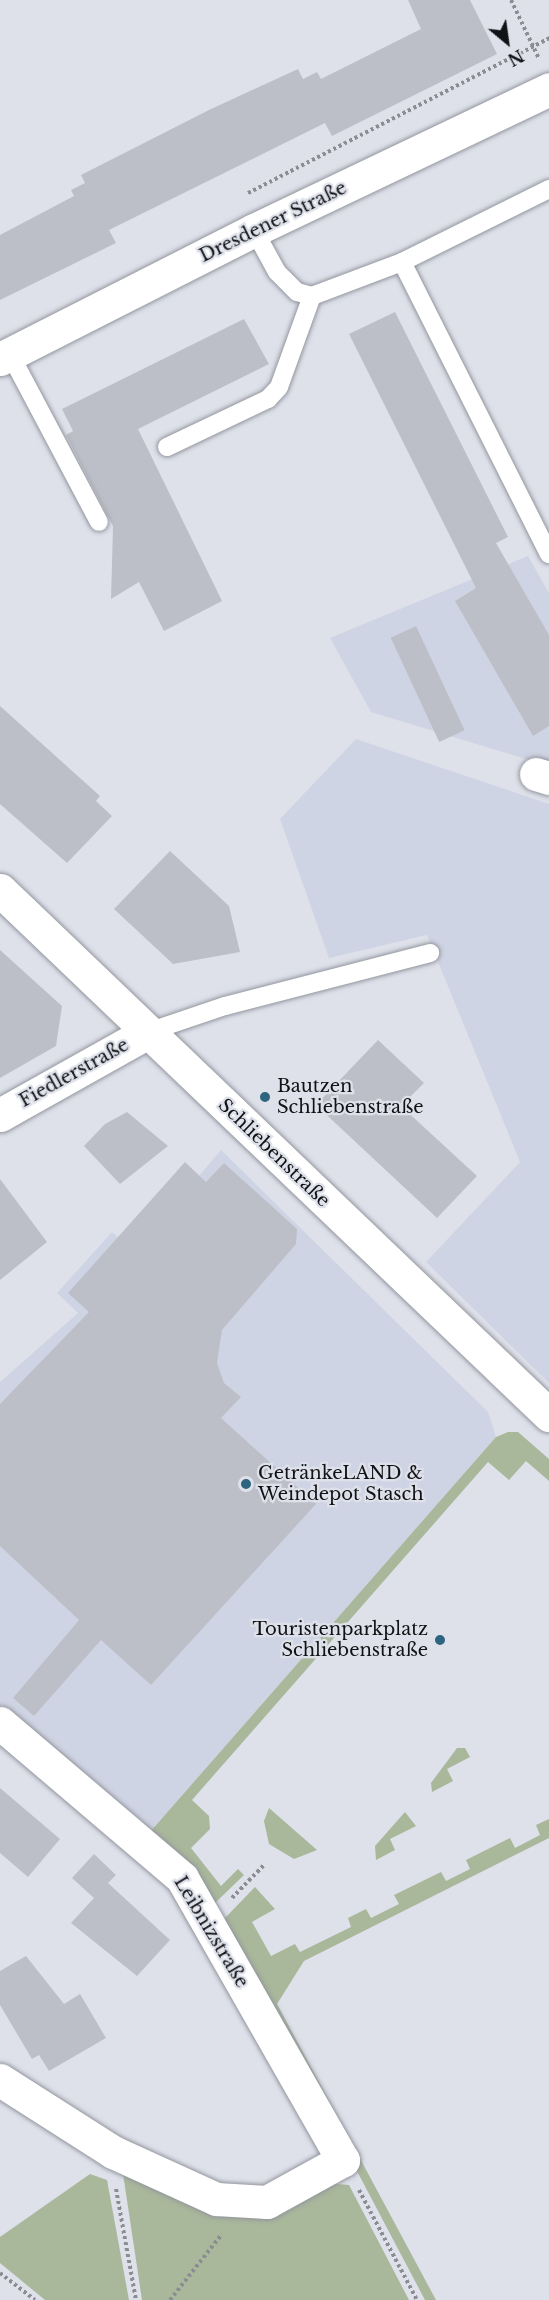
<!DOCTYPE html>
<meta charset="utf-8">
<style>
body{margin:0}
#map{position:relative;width:549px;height:2300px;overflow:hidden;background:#dee1ea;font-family:"Libre Baskerville",serif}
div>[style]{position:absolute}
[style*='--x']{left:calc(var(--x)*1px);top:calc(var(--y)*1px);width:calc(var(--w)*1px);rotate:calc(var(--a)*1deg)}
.built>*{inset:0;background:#cfd4e4}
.green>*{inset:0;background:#a9b79b}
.building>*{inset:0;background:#bdbfc8;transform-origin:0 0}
.path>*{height:4px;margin-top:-2px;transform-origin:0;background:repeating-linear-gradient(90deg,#8b8d93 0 3px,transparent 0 6px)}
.roads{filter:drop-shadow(0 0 2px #93969e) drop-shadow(0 0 2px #93969e)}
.service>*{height:18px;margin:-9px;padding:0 9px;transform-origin:9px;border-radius:9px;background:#fff}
.minor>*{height:33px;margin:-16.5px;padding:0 16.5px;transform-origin:16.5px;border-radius:16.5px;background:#fff}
.secondary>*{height:33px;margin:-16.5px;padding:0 16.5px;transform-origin:16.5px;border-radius:16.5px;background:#fff}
.dots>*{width:16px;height:16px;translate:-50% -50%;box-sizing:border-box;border:3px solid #dee1ea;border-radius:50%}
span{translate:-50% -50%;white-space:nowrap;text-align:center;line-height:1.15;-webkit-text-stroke:4.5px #dee1ea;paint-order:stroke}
.street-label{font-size:18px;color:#111215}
.poi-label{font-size:18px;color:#111215}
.left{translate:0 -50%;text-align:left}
.right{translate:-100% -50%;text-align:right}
.north{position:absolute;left:477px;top:12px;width:60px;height:60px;-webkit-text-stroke:4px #dee1ea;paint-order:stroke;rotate:151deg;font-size:16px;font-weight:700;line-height:24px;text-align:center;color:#111215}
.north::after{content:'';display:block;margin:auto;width:21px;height:27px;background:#111215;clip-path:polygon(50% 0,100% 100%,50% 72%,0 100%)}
</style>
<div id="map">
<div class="built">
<i style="clip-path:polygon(528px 556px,549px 593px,549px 766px,371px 712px,330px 638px)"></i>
<i style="clip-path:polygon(356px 739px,549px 804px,549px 1383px,426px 1262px,520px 1162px,427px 935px,329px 958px,280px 819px)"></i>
<i style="clip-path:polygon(221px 1150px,488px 1412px,496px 1437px,150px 1832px,0 1712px,0 1382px,78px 1313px,57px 1293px,112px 1232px,134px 1252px)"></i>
</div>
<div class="green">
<i style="clip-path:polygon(508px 1432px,518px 1432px,549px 1459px,549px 1481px,526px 1461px,509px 1480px,488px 1462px,192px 1800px,209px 1816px,210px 1829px,191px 1848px,221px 1886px,238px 1869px,244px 1875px,214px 1904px,150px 1832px,496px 1437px)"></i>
<i style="clip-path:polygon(457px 1748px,465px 1748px,470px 1757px,447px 1769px,453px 1781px,432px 1792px,431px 1783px)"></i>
<i style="clip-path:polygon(269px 1808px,317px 1850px,294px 1859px,269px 1844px,264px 1821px)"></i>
<i style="clip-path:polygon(405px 1812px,416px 1826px,390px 1839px,395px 1850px,376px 1860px,375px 1846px)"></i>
<i style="clip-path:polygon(549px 1819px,549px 1838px,304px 1961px,277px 2004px,436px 2300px,425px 2300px,224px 1919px,255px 1887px,275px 1909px,252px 1922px,271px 1956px,295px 1944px,300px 1952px,351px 1927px,348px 1918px,366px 1909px,371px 1918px,399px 1904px,394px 1895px,441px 1872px,446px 1881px,470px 1869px,466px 1860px,510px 1838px,515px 1848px,540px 1835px,536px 1825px)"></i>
<i style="clip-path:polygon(122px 2167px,215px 2208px,326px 2183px,349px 2185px,409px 2300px,142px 2300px)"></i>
<i style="clip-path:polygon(90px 2174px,107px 2180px,129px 2300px,45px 2300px,0 2263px,0 2237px)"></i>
</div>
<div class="building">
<i style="clip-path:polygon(408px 0,470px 0,497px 54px,332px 136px,325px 123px,109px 230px,116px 243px,0 300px,0 235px,74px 196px,71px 190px,85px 183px,81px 175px,209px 110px,298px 69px,303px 79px,317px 72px,321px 79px,421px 29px)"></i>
<i style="clip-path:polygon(395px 312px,508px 537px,496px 543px,549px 635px,549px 726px,533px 736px,455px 601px,476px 588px,349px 334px)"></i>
<i style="clip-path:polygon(244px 319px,269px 364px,138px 429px,222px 601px,164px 631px,139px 582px,111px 599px,113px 526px,66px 435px,73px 431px,62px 409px)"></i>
<i style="left:416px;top:626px;width:115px;height:28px;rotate:65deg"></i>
<i style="clip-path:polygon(0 706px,100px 796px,96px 801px,112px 816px,67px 863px,0 804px)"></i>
<i style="clip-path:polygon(170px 851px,229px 906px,240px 952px,173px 964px,114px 909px)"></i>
<i style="clip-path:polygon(0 950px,62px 1006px,56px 1046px,0 1078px)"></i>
<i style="clip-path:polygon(378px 1040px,424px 1083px,401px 1106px,477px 1176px,437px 1218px,316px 1105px)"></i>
<i style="clip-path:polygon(127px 1112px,168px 1146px,120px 1184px,84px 1146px,105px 1124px)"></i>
<i style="clip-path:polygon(185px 1162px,206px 1182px,224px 1163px,297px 1229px,296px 1244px,222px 1330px,217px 1363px,224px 1383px,241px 1397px,221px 1418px,316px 1504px,151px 1685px,101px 1640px,34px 1716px,13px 1698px,79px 1620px,0 1546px,0 1404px,89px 1312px,68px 1293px)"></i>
<i style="clip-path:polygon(0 1179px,47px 1242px,0 1280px)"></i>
<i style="clip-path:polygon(0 1788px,60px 1839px,28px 1877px,0 1853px)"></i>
<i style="clip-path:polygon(94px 1854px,116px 1875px,108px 1883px,170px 1940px,137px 1976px,71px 1923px,94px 1898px,72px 1878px)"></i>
<i style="clip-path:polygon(26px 1956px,64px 2004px,80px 1994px,106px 2038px,49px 2071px,39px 2055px,32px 2059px,0 2005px,0 1971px)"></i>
</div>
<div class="path">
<i style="--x:511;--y:0;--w:65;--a:64.6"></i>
<i style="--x:248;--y:193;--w:339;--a:-27.2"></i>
<i style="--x:232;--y:1898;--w:47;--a:-45.9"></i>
<i style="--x:116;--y:2189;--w:113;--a:79.8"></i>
<i style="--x:359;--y:2190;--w:124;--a:62.2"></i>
<i style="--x:0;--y:2273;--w:44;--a:37.6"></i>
<i style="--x:170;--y:2300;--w:84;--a:-51.8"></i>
</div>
<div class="roads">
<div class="service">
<i style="--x:254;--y:230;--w:48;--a:61.3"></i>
<i style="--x:277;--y:272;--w:28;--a:45"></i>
<i style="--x:297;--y:292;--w:16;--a:15"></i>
<i style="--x:312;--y:296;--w:96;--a:-20.7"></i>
<i style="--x:402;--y:262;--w:327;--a:63.3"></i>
<i style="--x:402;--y:262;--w:164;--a:-26.4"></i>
<i style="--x:10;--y:354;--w:190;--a:62.1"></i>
<i style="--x:167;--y:447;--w:112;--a:-25.4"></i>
<i style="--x:268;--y:399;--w:16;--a:-47"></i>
<i style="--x:279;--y:387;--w:97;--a:-70.1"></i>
<i style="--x:148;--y:1032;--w:81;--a:-18.7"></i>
<i style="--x:225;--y:1006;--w:212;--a:-14.5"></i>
</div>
<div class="minor">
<i style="--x:536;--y:774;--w:14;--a:17"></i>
<i style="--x:0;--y:1115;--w:170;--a:-29.3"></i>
<i style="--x:0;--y:1723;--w:239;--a:40.4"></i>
<i style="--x:182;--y:1878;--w:325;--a:60.3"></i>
<i style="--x:343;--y:2160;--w:87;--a:151.1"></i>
<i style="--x:267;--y:2202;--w:51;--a:-176.6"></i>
<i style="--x:216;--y:2199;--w:113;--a:-155.5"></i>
<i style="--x:113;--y:2152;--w:134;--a:-147.5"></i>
</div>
<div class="secondary">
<i style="--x:0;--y:359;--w:285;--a:-26.9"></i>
<i style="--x:254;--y:230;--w:327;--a:-25.5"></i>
<i style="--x:0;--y:890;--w:760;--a:43.72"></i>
</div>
</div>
<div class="dots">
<i style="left:265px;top:1097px;background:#2d647f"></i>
<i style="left:246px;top:1484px;background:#2d647f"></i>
<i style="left:440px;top:1640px;background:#2d647f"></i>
</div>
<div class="street-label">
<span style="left:273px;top:222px;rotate:-26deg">Dresdener Straße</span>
<span style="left:74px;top:1073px;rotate:-29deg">Fiedlerstraße</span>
<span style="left:274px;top:1153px;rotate:44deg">Schliebenstraße</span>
<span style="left:211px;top:1932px;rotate:59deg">Leibnizstraße</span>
</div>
<div class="poi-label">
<span class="left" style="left:277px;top:1097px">Bautzen<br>Schliebenstraße</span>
<span class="left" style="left:258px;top:1484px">GetränkeLAND &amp;<br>Weindepot Stasch</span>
<span class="right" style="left:428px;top:1640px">Touristenparkplatz<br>Schliebenstraße</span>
</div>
<div class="north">N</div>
</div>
